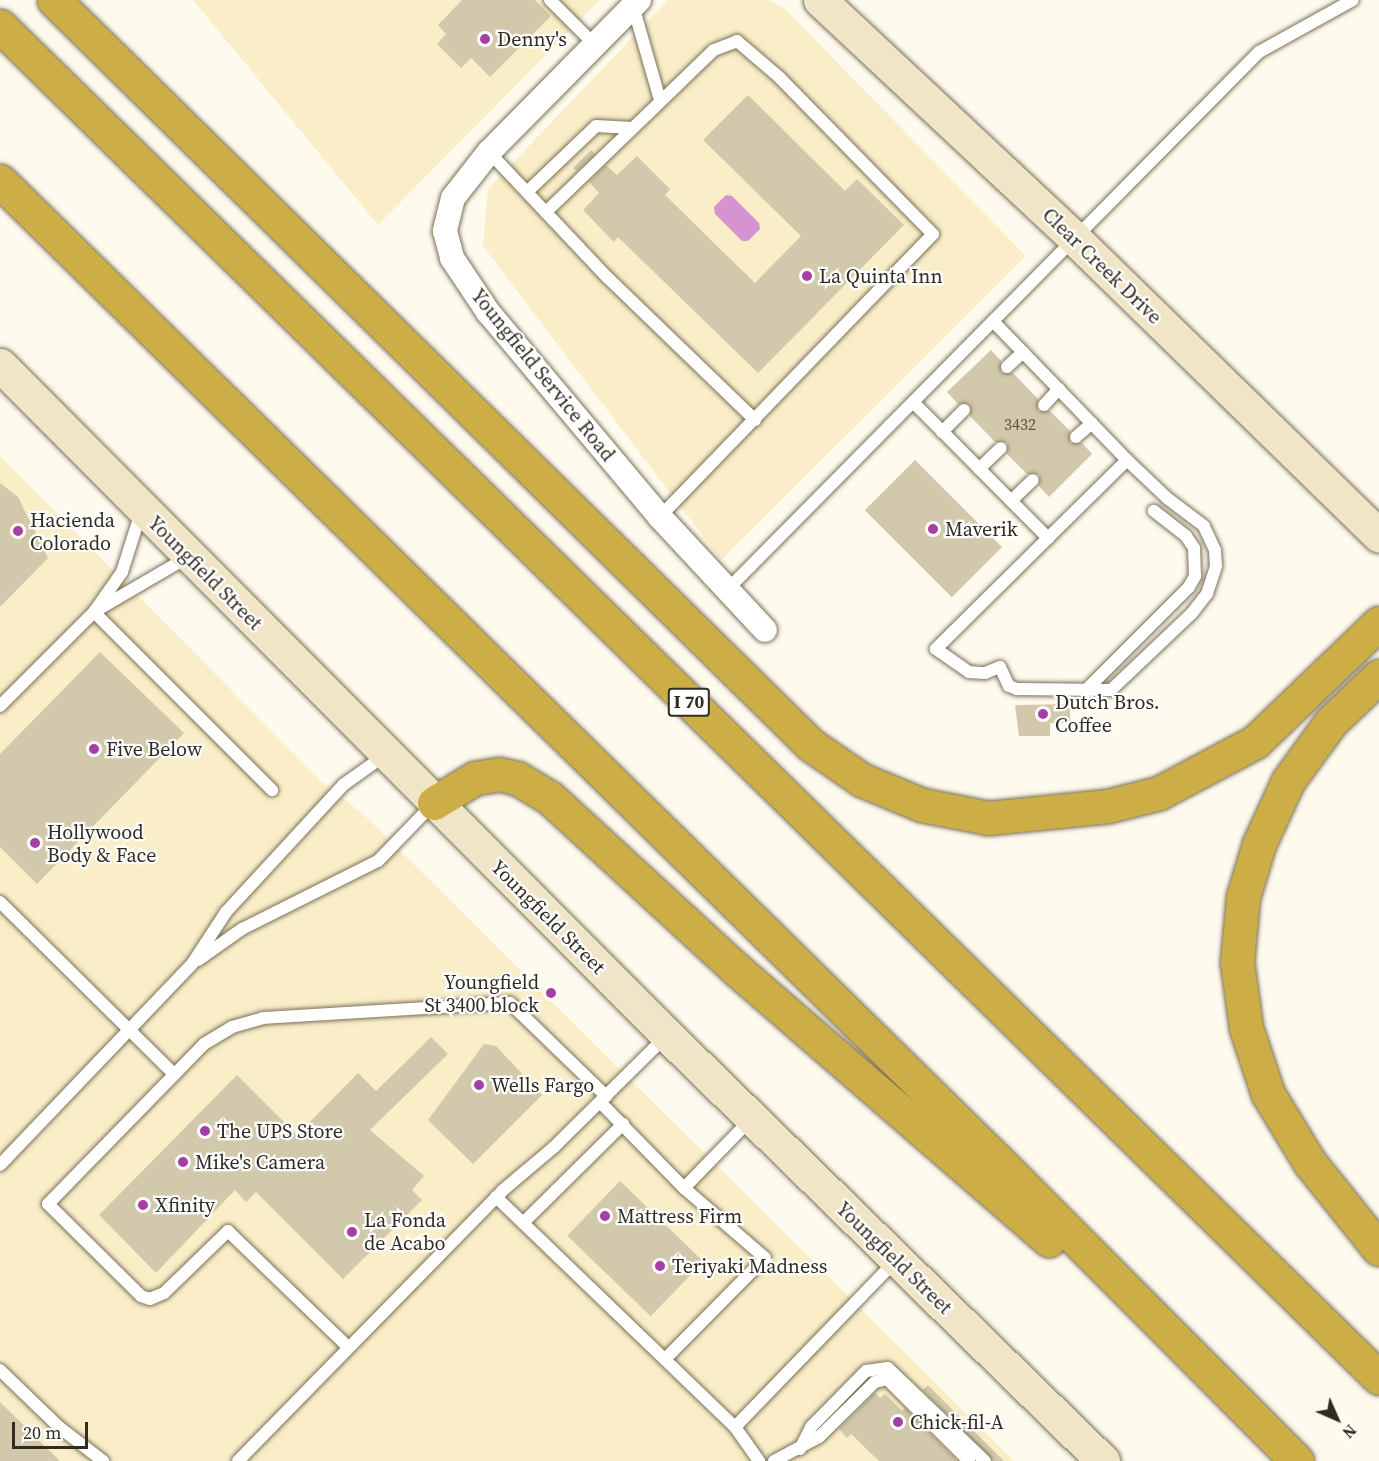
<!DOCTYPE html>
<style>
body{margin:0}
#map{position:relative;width:1379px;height:1461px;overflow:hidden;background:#fefaee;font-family:"Source Serif 4",serif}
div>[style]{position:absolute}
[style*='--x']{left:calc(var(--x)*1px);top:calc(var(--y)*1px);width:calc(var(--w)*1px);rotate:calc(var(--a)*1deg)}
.built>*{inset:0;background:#faeec9}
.water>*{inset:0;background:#d593d0}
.building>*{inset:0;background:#d2c9ac;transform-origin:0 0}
.roads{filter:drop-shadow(0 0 2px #797157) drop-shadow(0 0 2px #797157)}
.service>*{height:12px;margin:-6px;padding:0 6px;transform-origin:6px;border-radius:6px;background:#fff}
.minor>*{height:24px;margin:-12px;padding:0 12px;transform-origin:12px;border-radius:12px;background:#fff}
.secondary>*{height:33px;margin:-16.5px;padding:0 16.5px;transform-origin:16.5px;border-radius:16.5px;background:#f0e6c7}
.motorway>*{height:33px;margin:-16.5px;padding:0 16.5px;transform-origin:16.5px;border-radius:16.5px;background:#cdad45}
.dots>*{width:16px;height:16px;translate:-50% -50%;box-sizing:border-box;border:3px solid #fff;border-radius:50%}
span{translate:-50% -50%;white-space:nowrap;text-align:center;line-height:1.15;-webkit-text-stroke:4.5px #fff;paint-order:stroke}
.number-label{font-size:16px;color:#585344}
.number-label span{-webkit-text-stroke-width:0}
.shield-label span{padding:2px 4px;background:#fff;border:2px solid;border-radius:4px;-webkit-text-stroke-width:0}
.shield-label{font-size:18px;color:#302c21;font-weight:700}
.poi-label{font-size:20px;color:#302c21}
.left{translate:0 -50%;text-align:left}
.right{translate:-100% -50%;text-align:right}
.street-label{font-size:20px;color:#302c21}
.north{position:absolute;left:1307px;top:1389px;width:60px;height:60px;-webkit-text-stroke:4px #fff;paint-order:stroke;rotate:135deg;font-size:16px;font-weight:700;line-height:24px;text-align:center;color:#302c21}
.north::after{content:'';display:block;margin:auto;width:21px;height:27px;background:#302c21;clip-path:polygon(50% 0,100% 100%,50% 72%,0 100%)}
.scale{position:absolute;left:12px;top:1422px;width:76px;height:27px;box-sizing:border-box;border:3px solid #302c21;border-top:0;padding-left:8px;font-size:18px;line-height:21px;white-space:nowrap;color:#302c21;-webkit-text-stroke:4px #fff;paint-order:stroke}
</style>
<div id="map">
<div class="built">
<i style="clip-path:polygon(193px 0,600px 0,378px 225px)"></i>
<i style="clip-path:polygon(668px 0,768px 0,785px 9px,1026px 256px,721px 560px,483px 246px,488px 189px)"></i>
<i style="clip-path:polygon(0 456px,320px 780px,364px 815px,1014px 1461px,0 1461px)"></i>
</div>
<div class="water">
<i style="clip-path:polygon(726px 195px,732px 196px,759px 223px,760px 229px,748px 241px,742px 241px,715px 214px,714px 207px)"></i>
</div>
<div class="building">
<i style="clip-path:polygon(462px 0,535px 0,551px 16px,490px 77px,471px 58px,461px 68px,437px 44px,446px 34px,438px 25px)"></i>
<i style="clip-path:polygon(748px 95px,845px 191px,857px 179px,904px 225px,758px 373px,618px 237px,614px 242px,583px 210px,599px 193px,589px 182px,606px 165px,617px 175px,637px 156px,670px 189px,665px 195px,755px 283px,801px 236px,703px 140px)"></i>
<i style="clip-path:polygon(591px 150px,595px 154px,577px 171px,573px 168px)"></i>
<i style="clip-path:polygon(991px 350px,1001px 361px,1001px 373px,1013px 373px,1038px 399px,1038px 411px,1050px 411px,1070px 431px,1070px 443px,1082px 443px,1092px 454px,1049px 497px,1039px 486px,1039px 474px,1027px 474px,1007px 454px,1007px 442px,995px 442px,970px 416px,970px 405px,958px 404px,947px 392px)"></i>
<i style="left:915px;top:460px;width:123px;height:71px;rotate:45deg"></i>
<i style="clip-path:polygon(0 483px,18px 497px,48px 558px,0 607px)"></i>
<i style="clip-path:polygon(100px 652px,184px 733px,37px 884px,0 847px,0 754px)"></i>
<i style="clip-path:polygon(1070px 704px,1070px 723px,1050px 723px,1050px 736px,1019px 736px,1015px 705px)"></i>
<i style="clip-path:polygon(431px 1037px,448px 1054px,370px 1130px,424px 1176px,412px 1190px,422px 1200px,343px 1279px,256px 1192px,246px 1202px,235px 1190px,156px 1273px,99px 1215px,237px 1075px,297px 1135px,358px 1073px,376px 1091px)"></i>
<i style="clip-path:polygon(484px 1044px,496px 1046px,542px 1095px,473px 1164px,428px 1120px)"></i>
<i style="left:620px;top:1181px;width:116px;height:76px;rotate:44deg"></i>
<i style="clip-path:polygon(928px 1385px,1004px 1461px,993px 1461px,923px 1390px)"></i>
<i style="clip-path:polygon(875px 1393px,880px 1398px,885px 1394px,902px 1411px,905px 1408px,957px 1461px,879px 1461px,851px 1434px,847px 1438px,839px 1429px)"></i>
<i style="clip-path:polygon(0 1402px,60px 1461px,0 1461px)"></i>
</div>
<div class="roads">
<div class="service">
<i style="--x:550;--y:0;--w:64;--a:45"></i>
<i style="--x:633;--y:6;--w:98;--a:74"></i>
<i style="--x:489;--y:152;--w:172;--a:46.7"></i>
<i style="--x:607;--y:277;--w:206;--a:44"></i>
<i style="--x:527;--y:192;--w:95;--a:-43.7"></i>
<i style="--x:596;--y:126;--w:36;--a:3"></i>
<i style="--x:546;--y:212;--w:233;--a:-44"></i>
<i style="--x:714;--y:50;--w:25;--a:-21"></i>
<i style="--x:737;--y:41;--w:55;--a:40.6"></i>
<i style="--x:779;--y:77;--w:220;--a:45.6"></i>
<i style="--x:933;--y:234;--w:393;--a:134"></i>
<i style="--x:1007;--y:367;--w:22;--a:-43"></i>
<i style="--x:913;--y:402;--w:192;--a:45.2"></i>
<i style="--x:1048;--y:538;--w:111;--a:-44.6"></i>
<i style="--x:1127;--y:460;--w:193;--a:-134"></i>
<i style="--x:1044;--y:405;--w:22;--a:-47"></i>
<i style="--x:942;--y:432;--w:31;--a:-45"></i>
<i style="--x:1076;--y:437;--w:21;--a:-41"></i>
<i style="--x:979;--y:469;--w:30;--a:-44"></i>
<i style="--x:1011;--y:501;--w:30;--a:-44"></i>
<i style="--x:1048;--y:538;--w:158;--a:135.3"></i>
<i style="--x:936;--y:649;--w:40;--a:34.9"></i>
<i style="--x:969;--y:672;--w:16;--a:4"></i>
<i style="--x:985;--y:673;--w:16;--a:-22"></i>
<i style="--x:1000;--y:667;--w:21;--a:65"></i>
<i style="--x:1009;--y:686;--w:9;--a:21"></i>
<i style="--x:1017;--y:689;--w:94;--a:0.6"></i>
<i style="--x:1111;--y:690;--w:112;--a:-43.5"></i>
<i style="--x:1192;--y:613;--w:24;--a:-52"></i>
<i style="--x:1207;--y:594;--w:29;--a:-72"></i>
<i style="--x:1216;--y:566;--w:16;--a:-94"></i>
<i style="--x:1215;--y:550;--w:26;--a:-115"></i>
<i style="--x:1204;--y:526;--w:46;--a:-142.9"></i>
<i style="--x:1167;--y:498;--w:55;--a:-136.5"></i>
<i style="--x:726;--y:591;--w:758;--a:-45.32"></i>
<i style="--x:1259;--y:52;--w:107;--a:-29"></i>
<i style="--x:97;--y:610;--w:105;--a:-30.2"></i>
<i style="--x:94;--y:612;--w:252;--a:45"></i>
<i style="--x:1085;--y:691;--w:147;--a:-45"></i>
<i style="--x:1189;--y:587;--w:13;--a:-61"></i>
<i style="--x:1195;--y:576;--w:28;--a:-92"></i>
<i style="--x:1194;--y:548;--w:14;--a:-124"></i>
<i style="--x:1186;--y:536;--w:41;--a:-142"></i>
<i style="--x:0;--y:706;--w:133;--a:-45"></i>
<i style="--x:94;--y:612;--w:49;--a:-55"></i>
<i style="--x:122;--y:572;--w:63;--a:-72.4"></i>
<i style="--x:0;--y:902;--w:245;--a:44.7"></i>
<i style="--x:198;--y:960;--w:54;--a:-35.2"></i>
<i style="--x:242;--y:929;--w:152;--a:-26.6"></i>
<i style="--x:378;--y:861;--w:79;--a:-46"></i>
<i style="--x:600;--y:1102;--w:120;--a:45.7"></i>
<i style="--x:684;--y:1188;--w:107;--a:40.8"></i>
<i style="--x:765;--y:1258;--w:142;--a:134.7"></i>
<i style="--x:0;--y:1165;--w:278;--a:-46.3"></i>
<i style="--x:192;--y:964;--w:62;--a:-56.8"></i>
<i style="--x:226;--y:912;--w:173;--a:-47.3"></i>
<i style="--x:343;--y:785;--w:52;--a:-35.5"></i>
<i style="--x:684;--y:1188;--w:96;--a:-45.8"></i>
<i style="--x:496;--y:1197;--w:332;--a:43.9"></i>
<i style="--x:735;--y:1427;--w:42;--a:54.8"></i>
<i style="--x:523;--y:1223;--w:141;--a:-44.7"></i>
<i style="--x:348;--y:1347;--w:167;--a:-136"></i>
<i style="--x:228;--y:1231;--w:89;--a:135.9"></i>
<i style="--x:164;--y:1293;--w:15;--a:157"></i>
<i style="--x:150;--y:1299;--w:9;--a:-162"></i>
<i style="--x:141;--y:1296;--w:131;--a:-135.3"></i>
<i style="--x:48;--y:1204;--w:223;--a:-45.7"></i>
<i style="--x:204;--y:1044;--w:33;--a:-31"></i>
<i style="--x:232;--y:1027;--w:32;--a:-16"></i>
<i style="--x:263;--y:1018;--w:247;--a:-3.5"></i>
<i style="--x:510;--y:1003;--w:134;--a:44.1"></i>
<i style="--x:0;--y:1370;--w:82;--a:44"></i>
<i style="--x:59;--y:1427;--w:56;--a:37.7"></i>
<i style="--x:735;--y:1427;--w:232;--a:-46"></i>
<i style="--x:800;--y:1449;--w:25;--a:-63"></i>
<i style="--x:811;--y:1427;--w:78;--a:-45.5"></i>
<i style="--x:866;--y:1371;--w:22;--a:-8"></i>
<i style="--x:888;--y:1368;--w:134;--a:43.8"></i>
<i style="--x:238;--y:1461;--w:378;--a:-45.6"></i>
<i style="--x:502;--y:1191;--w:68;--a:-40.2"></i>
<i style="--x:554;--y:1147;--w:158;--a:-44.7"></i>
<i style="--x:774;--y:1461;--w:51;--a:-28.1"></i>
<i style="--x:819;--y:1437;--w:78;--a:-44.5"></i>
<i style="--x:875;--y:1382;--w:12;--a:-14"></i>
<i style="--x:887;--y:1379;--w:116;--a:45"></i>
</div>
<div class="minor">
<i style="--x:639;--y:0;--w:214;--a:134.6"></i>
<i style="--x:489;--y:152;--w:58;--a:128"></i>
<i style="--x:453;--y:198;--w:34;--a:104"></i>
<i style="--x:445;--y:231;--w:28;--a:75"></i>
<i style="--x:452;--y:258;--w:65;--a:56.3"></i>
<i style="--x:488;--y:312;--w:268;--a:50"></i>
<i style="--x:660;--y:517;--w:154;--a:47.1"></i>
</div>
<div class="secondary">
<i style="--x:820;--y:0;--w:348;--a:43.1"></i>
<i style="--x:1074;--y:238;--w:426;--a:44.3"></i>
<i style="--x:0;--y:365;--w:945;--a:45.13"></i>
<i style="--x:667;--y:1035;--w:610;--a:44.34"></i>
</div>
<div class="motorway">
<i style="--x:54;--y:0;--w:1062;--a:44.54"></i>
<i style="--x:811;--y:745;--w:62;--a:34.5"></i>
<i style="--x:862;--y:780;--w:65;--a:22.6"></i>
<i style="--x:922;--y:805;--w:67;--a:11.1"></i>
<i style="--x:988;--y:818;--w:121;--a:-5.7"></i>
<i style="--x:1108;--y:806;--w:53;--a:-14.3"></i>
<i style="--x:1159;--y:793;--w:109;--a:-28"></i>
<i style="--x:1255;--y:742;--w:172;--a:-43.8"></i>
<i style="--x:0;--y:26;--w:1931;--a:44.43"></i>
<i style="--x:0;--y:181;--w:1397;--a:44.48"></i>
<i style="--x:997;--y:1160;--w:425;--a:45.1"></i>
<i style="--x:1379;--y:676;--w:66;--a:136.2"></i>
<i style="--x:1331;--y:722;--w:73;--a:126.1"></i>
<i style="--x:1288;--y:781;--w:69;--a:114.7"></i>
<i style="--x:1259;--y:844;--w:55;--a:106.8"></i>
<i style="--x:1243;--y:897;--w:65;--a:95.3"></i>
<i style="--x:1237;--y:962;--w:67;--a:82.2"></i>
<i style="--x:1246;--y:1028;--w:70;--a:71.6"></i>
<i style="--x:1268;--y:1094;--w:81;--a:58.7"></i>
<i style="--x:1310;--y:1163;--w:110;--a:51.3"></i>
<i style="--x:434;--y:803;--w:48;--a:-31.4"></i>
<i style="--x:475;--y:778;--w:24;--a:-9"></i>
<i style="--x:499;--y:774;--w:18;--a:13"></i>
<i style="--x:517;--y:778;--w:37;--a:31"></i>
<i style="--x:549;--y:797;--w:254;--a:42.6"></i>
<i style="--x:736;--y:969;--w:414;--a:40.9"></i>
</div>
</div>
<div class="dots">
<i style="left:485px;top:39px;background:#a63fa3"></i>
<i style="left:807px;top:276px;background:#a63fa3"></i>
<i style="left:933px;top:529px;background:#a63fa3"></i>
<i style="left:18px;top:531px;background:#a63fa3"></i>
<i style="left:1043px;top:714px;background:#a63fa3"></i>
<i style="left:94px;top:749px;background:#a63fa3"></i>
<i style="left:35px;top:843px;background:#a63fa3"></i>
<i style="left:551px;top:993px;background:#a63fa3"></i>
<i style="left:479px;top:1085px;background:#a63fa3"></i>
<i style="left:205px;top:1131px;background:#a63fa3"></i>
<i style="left:183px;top:1162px;background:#a63fa3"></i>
<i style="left:143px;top:1205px;background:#a63fa3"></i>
<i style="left:605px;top:1216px;background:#a63fa3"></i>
<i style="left:352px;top:1232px;background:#a63fa3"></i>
<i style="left:660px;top:1266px;background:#a63fa3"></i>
<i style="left:898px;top:1422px;background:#a63fa3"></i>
</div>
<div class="number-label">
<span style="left:1020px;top:424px">3432</span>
</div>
<div class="shield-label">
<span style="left:689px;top:702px">I 70</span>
</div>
<div class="poi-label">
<span class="left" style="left:497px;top:39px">Denny's</span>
<span class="left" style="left:819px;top:276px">La Quinta Inn</span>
<span class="left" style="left:30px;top:532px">Hacienda<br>Colorado</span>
<span class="left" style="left:945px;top:529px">Maverik</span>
<span class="left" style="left:1055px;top:714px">Dutch Bros.<br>Coffee</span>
<span class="left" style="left:106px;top:749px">Five Below</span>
<span class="left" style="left:47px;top:844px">Hollywood<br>Body &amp; Face</span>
<span class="right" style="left:539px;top:994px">Youngfield<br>St 3400 block</span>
<span class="left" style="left:491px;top:1085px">Wells Fargo</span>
<span class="left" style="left:217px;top:1131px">The UPS Store</span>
<span class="left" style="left:195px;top:1162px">Mike's Camera</span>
<span class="left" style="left:155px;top:1205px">Xfinity</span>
<span class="left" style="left:617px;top:1216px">Mattress Firm</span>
<span class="left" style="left:364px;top:1232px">La Fonda<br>de Acabo</span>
<span class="left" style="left:672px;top:1266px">Teriyaki Madness</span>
<span class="left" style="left:910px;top:1422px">Chick-fil-A</span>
</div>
<div class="street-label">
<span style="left:1102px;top:266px;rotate:44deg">Clear Creek Drive</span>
<span style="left:543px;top:375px;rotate:51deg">Youngfield Service Road</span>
<span style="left:205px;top:573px;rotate:45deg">Youngfield Street</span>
<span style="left:548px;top:917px;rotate:45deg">Youngfield Street</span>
<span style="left:894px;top:1258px;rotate:44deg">Youngfield Street</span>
</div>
<div class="north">N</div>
<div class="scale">20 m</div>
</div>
